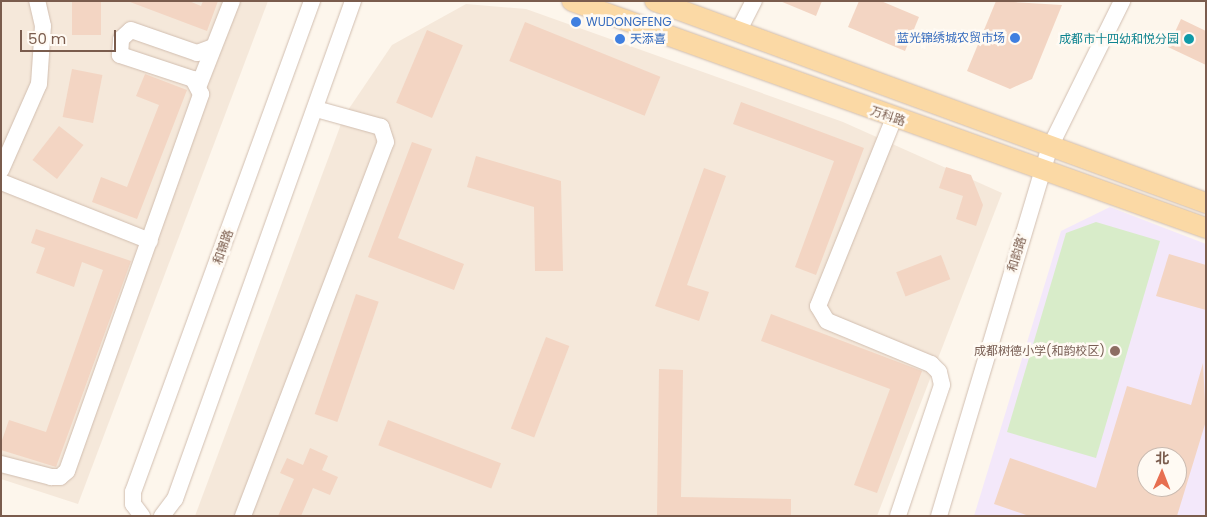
<!DOCTYPE html>
<meta charset="utf-8">
<style>
body{margin:0}
#map{position:relative;width:1207px;height:517px;overflow:hidden;background:#fdf6ec;font-family:Poppins,"Noto Sans SC",sans-serif}
div>[style]{position:absolute}
[style*='--x']{left:calc(var(--x)*1px);top:calc(var(--y)*1px);width:calc(var(--w)*1px);rotate:calc(var(--a)*1deg)}
.residential>*{inset:0;background:#f5e8da}
.education>*{inset:0;background:#f3e8fa}
.green>*{inset:0;background:#d8ecc9}
.building>*{inset:0;background:#f3d5c3;transform-origin:0 0}
.roads{filter:drop-shadow(0 0 1px #d1beb0) drop-shadow(0 0 1px #d1beb0)}
.minor>*{height:16px;margin:-8px;padding:0 8px;transform-origin:8px;border-radius:8px;background:#fff}
.major>*{height:20px;margin:-10px;padding:0 10px;transform-origin:10px;border-radius:10px;background:#fbd9a5}
.dots>*{width:14px;height:14px;translate:-50% -50%;box-sizing:border-box;border:2px solid #fffaf3;border-radius:50%}
span{translate:-50% -50%;white-space:nowrap;text-align:center;line-height:1.15;-webkit-text-stroke:5px #fffaf3;paint-order:stroke}
.shop-label{font-size:12px;color:#366cbe}
.left{translate:0 -50%;text-align:left}
.right{translate:-100% -50%;text-align:right}
.culture-label{font-size:12px;color:#0d838f}
.street-label{font-size:12px;color:#7a5c4d}
.education-label{font-size:12px;color:#785e54}
.frame{position:absolute;inset:0;border:2px solid #7a5c4d;pointer-events:none}
.north{position:absolute;left:1137px;top:447px;width:50px;height:50px;box-sizing:border-box;background:#fffaf3;border:1px solid #cabbb1;border-radius:50%;rotate:1deg;font-size:14px;font-weight:700;line-height:20px;text-align:center;color:#7a5c4d}
.north::after{content:'';display:block;margin:auto;width:18px;height:22px;background:#e76f51;clip-path:polygon(50% 0,100% 100%,50% 72%,0 100%)}
.scale{position:absolute;left:20px;top:30px;width:96px;height:22px;box-sizing:border-box;border:2px solid #7a5c4d;border-top:0;padding-left:6px;font-size:15px;line-height:18px;white-space:nowrap;color:#7a5c4d;-webkit-text-stroke:4px #fffaf3;paint-order:stroke}
</style>
<div id="map">
<div class="residential">
<i style="clip-path:polygon(1px 1px,268px 1px,78px 504px,1px 479px)"></i>
<i style="clip-path:polygon(466px 4px,526px 9px,843px 122px,1002px 193px,877px 516px,195px 516px,344px 116px,392px 45px)"></i>
</div>
<div class="education">
<i style="clip-path:polygon(evenodd,1110px 207px,1206px 244px,1206px 516px,974px 516px,1061px 231px,1110px 207px,1147px 457px,1177px 457px,1177px 487px,1147px 487px,1147px 457px)"></i>
</div>
<div class="green">
<i style="clip-path:polygon(1096px 222px,1160px 241px,1096px 458px,1007px 432px,1066px 233px)"></i>
</div>
<div class="building">
<i style="left:72px;top:1px;width:29px;height:34px"></i>
<i style="clip-path:polygon(189px 1px,201px 6px,203px 1px,218px 1px,207px 31px,130px 2px)"></i>
<i style="clip-path:polygon(780px 1px,822px 1px,816px 16px)"></i>
<i style="clip-path:polygon(859px 1px,881px 1px,919px 17px,905px 51px,848px 27px)"></i>
<i style="clip-path:polygon(996px 1px,1062px 5px,1032px 79px,1010px 89px,967px 71px)"></i>
<i style="clip-path:polygon(1181px 19px,1206px 31px,1206px 65px,1168px 47px)"></i>
<i style="left:525px;top:22px;width:146px;height:42px;rotate:22deg"></i>
<i style="left:427px;top:30px;width:39px;height:79px;rotate:23deg"></i>
<i style="left:72px;top:69px;width:31px;height:49px;rotate:11deg"></i>
<i style="clip-path:polygon(145px 74px,187px 90px,137px 219px,92px 202px,101px 177px,127px 187px,159px 105px,136px 96px)"></i>
<i style="clip-path:polygon(741px 102px,864px 148px,816px 275px,795px 267px,834px 161px,733px 124px)"></i>
<i style="left:59px;top:126px;width:31px;height:43px;rotate:38deg"></i>
<i style="clip-path:polygon(412px 142px,432px 149px,398px 238px,464px 264px,454px 290px,368px 257px)"></i>
<i style="clip-path:polygon(476px 156px,561px 181px,563px 271px,535px 271px,534px 207px,467px 187px)"></i>
<i style="clip-path:polygon(946px 167px,971px 175px,983px 205px,976px 226px,956px 219px,963px 196px,939px 188px)"></i>
<i style="clip-path:polygon(704px 168px,726px 176px,687px 285px,709px 292px,699px 321px,655px 306px)"></i>
<i style="clip-path:polygon(36px 229px,131px 261px,56px 467px,1px 450px,1px 443px,9px 420px,46px 432px,103px 270px,82px 262px,74px 287px,36px 273px,45px 248px,31px 243px)"></i>
<i style="clip-path:polygon(1169px 254px,1206px 265px,1206px 310px,1156px 296px)"></i>
<i style="left:941px;top:255px;width:26px;height:48px;rotate:69deg"></i>
<i style="left:356px;top:294px;width:24px;height:127px;rotate:19deg"></i>
<i style="clip-path:polygon(771px 314px,922px 371px,877px 493px,854px 485px,890px 389px,761px 341px)"></i>
<i style="left:546px;top:337px;width:25px;height:98px;rotate:21deg"></i>
<i style="clip-path:polygon(evenodd,1203px 363px,1206px 421px,1177px 516px,1029px 516px,994px 504px,1010px 458px,1096px 488px,1127px 386px,1191px 405px,1203px 363px,1147px 457px,1177px 457px,1177px 487px,1147px 487px,1147px 457px)"></i>
<i style="clip-path:polygon(659px 369px,683px 370px,681px 497px,791px 499px,791px 516px,657px 516px)"></i>
<i style="left:388px;top:420px;width:121px;height:27px;rotate:21deg"></i>
<i style="clip-path:polygon(310px 448px,328px 456px,322px 470px,338px 477px,330px 495px,313px 488px,301px 516px,278px 516px,294px 479px,280px 473px,287px 458px,303px 465px)"></i>
</div>
<div class="roads">
<div class="minor">
<i style="--x:738;--y:32;--w:35;--a:-63"></i>
<i style="--x:199;--y:85;--w:90;--a:-68.6"></i>
<i style="--x:894;--y:118;--w:203;--a:112"></i>
<i style="--x:818;--y:306;--w:17;--a:59"></i>
<i style="--x:827;--y:321;--w:113;--a:22.5"></i>
<i style="--x:931;--y:364;--w:11;--a:45"></i>
<i style="--x:939;--y:372;--w:13;--a:77"></i>
<i style="--x:942;--y:385;--w:138;--a:108.6"></i>
<i style="--x:1;--y:170;--w:94;--a:-66.2"></i>
<i style="--x:39;--y:84;--w:58;--a:-86.1"></i>
<i style="--x:43;--y:26;--w:26;--a:-103"></i>
<i style="--x:1;--y:182;--w:160;--a:21.6"></i>
<i style="--x:1;--y:464;--w:52;--a:14.6"></i>
<i style="--x:51;--y:477;--w:9;--a:0"></i>
<i style="--x:60;--y:477;--w:9;--a:-41"></i>
<i style="--x:67;--y:471;--w:400;--a:-70.4"></i>
<i style="--x:201;--y:94;--w:17;--a:-118"></i>
<i style="--x:193;--y:79;--w:77;--a:-161.8"></i>
<i style="--x:120;--y:55;--w:16;--a:-86"></i>
<i style="--x:121;--y:39;--w:13;--a:-42"></i>
<i style="--x:131;--y:30;--w:70;--a:19.2"></i>
<i style="--x:197;--y:53;--w:15;--a:-20"></i>
<i style="--x:142;--y:516;--w:15;--a:-127"></i>
<i style="--x:133;--y:504;--w:12;--a:-90"></i>
<i style="--x:133;--y:492;--w:523;--a:-69.97"></i>
<i style="--x:162;--y:516;--w:21;--a:-53"></i>
<i style="--x:175;--y:499;--w:529;--a:-70.33"></i>
<i style="--x:243;--y:516;--w:400;--a:-69.1"></i>
<i style="--x:386;--y:142;--w:16;--a:-108"></i>
<i style="--x:381;--y:127;--w:67;--a:-164.5"></i>
<i style="--x:939;--y:516;--w:385;--a:-73.3"></i>
<i style="--x:1050;--y:147;--w:163;--a:-63.7"></i>
</div>
<div class="major">
<i style="--x:572;--y:1;--w:673;--a:19.7"></i>
<i style="--x:655;--y:1;--w:587;--a:20.13"></i>
</div>
</div>
<div class="dots">
<i style="left:576px;top:22px;background:#3f7fe0"></i>
<i style="left:1015px;top:38px;background:#3f7fe0"></i>
<i style="left:620px;top:39px;background:#3f7fe0"></i>
<i style="left:1189px;top:39px;background:#0f9aa8"></i>
<i style="left:1115px;top:351px;background:#8d6e63"></i>
</div>
<div class="shop-label">
<span class="left" style="left:586px;top:22px">WUDONGFENG</span>
<span class="right" style="left:1005px;top:38px">蓝光锦绣城农贸市场</span>
<span class="left" style="left:630px;top:39px">天添喜</span>
</div>
<div class="culture-label">
<span class="right" style="left:1179px;top:39px">成都市十四幼和悦分园</span>
</div>
<div class="street-label">
<span style="left:888px;top:116px;rotate:19deg">万科路</span>
<span style="left:223px;top:247px;rotate:-70deg">和锦路</span>
<span style="left:1017px;top:253px;rotate:-73deg">和韵路’</span>
</div>
<div class="education-label">
<span class="right" style="left:1105px;top:351px">成都树德小学(和韵校区)</span>
</div>
<div class="frame"></div>
<div class="north">北</div>
<div class="scale">50 m</div>
</div>
